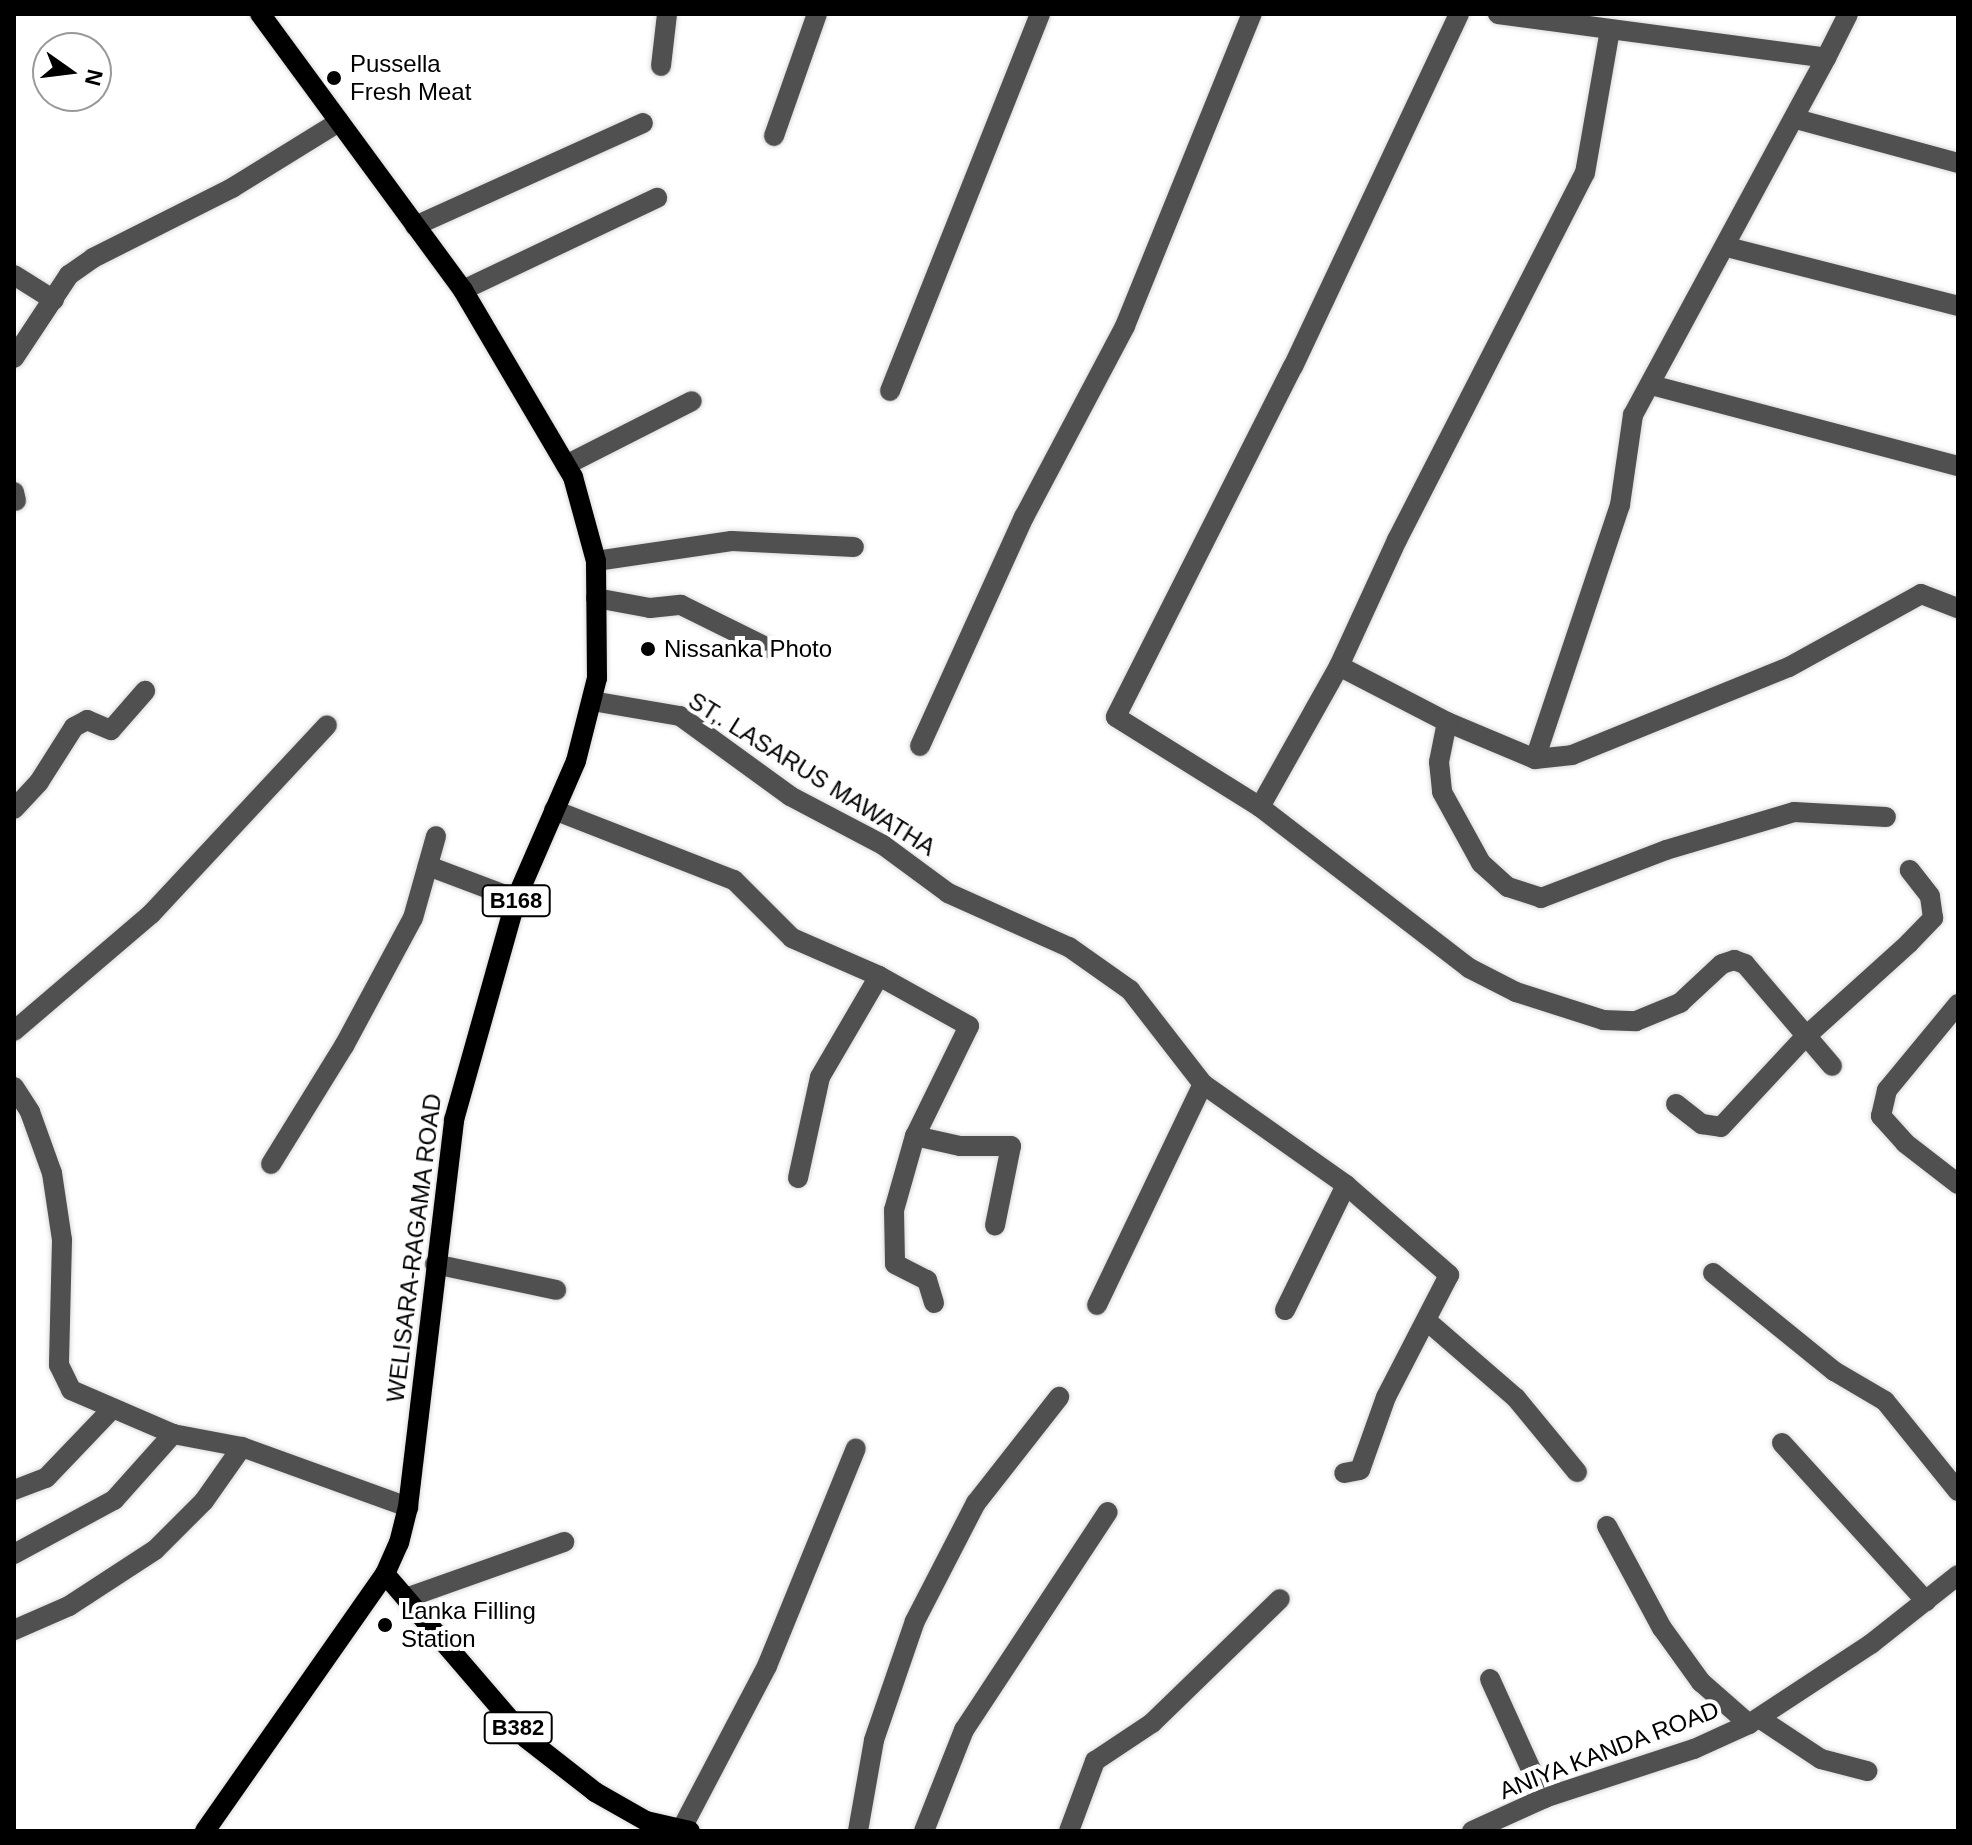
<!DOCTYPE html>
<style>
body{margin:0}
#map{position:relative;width:1972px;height:1845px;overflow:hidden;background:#fff;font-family:Arial,sans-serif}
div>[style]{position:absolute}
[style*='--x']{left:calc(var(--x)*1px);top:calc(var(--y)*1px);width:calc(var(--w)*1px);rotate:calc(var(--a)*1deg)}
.roads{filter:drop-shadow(0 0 2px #dbdbdb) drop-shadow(0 0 2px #dbdbdb)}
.minor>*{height:20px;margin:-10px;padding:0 10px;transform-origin:10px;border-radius:10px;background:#505050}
.major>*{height:20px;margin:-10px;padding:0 10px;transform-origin:10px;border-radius:10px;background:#000}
.dots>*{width:22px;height:22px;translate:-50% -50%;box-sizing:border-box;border:4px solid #fff;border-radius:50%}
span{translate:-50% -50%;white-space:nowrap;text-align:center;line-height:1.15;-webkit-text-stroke:8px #fff;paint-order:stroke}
.shield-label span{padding:2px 6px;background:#fff;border:2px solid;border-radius:6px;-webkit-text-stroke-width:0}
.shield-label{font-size:22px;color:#000;font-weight:700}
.poi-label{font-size:24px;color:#000}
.left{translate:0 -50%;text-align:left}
.street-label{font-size:24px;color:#000}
.frame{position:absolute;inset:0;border:16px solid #000;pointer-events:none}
.north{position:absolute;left:32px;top:32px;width:80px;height:80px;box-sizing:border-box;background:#fff;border:2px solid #999;border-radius:50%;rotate:104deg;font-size:22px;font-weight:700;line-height:32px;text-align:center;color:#000}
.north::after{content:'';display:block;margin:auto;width:28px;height:36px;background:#000;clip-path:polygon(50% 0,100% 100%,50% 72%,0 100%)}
</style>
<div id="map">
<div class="roads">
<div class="minor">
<i style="--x:1459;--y:14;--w:389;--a:115.2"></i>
<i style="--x:1293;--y:366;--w:393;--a:116.8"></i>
<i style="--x:1116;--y:717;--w:170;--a:32"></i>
<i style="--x:1260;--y:807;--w:264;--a:37.6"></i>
<i style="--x:1469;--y:968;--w:53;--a:27.1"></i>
<i style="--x:1516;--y:992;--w:91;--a:17.8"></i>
<i style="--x:1603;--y:1020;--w:33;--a:2"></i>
<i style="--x:1636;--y:1021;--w:48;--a:-22.2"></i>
<i style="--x:1680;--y:1003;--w:57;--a:-42.9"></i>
<i style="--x:1722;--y:964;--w:13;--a:-18"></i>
<i style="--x:1734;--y:960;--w:12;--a:20"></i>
<i style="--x:1745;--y:964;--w:134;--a:49.5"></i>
<i style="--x:1498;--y:14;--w:331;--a:7.6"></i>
<i style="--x:1826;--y:58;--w:49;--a:-63.4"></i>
<i style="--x:661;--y:66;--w:52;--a:-83.4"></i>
<i style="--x:1796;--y:119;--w:168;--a:15.2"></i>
<i style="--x:774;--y:136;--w:129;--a:-70.6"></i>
<i style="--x:415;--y:226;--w:250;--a:-24.3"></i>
<i style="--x:1727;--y:247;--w:238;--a:14.3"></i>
<i style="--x:14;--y:275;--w:47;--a:32"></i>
<i style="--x:463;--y:290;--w:215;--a:-25.4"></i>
<i style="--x:14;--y:358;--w:100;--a:-56.5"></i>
<i style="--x:69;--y:275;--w:29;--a:-35"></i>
<i style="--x:93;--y:258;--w:156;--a:-26.7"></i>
<i style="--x:232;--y:188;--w:126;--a:-31.7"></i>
<i style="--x:1651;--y:385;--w:318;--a:14.8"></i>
<i style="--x:890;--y:391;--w:406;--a:-68.3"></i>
<i style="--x:566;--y:465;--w:141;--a:-26.9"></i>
<i style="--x:14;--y:492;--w:9;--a:77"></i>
<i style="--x:596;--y:561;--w:137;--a:-8.4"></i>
<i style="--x:732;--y:541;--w:122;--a:2.8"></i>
<i style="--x:596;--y:598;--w:55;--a:10.5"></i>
<i style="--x:650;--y:608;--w:31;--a:-6"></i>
<i style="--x:681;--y:605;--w:97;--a:26.3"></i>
<i style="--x:1339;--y:666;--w:122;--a:27.4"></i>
<i style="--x:1447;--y:722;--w:95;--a:22.8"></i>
<i style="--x:1535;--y:759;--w:37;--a:-6"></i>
<i style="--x:1572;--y:755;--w:234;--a:-22.1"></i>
<i style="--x:1789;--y:667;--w:151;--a:-28.9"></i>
<i style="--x:1921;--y:594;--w:40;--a:21"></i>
<i style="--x:592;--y:701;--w:89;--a:9.7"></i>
<i style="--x:680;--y:716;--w:136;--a:36"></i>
<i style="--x:790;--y:796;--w:105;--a:27.8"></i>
<i style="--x:883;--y:845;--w:81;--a:36.4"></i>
<i style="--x:948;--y:893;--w:133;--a:24.1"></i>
<i style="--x:1069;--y:947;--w:75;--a:35.2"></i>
<i style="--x:1130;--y:990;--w:119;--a:52.2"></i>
<i style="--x:1203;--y:1084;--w:175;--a:35.2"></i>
<i style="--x:1346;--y:1185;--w:137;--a:41.1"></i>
<i style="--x:1449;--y:1275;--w:137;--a:117.3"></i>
<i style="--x:1386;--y:1397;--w:77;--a:109.6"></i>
<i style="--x:1360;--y:1470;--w:16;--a:169"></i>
<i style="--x:1447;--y:722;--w:41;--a:101.3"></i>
<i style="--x:1439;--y:762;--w:30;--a:84"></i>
<i style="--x:1442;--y:792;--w:81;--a:61.2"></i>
<i style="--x:1481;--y:863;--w:36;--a:42"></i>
<i style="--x:1508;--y:887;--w:35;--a:18"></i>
<i style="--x:1541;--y:898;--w:134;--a:-21"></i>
<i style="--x:1666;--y:850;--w:134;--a:-16.5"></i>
<i style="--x:1794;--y:812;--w:92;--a:3.1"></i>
<i style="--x:920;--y:746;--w:252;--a:-65.6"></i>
<i style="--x:1024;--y:517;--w:216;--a:-62.1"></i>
<i style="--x:1125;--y:326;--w:337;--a:-67.9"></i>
<i style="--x:1535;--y:759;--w:268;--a:-71.5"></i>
<i style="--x:1620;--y:505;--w:91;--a:-81.8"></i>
<i style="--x:1633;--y:415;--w:406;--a:-61.6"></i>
<i style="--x:1260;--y:807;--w:162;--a:-60.7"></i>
<i style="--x:1339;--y:666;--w:139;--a:-65.3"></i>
<i style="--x:1397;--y:540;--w:412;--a:-62.9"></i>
<i style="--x:1585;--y:173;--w:145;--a:-80.1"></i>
<i style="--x:14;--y:809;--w:37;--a:-47"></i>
<i style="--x:39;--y:782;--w:65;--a:-57.5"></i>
<i style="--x:74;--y:727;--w:15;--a:-28"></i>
<i style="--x:87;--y:720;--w:26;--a:23"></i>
<i style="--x:111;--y:730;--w:52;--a:-48.9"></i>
<i style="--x:554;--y:810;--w:193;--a:21.3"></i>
<i style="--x:734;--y:880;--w:82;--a:45"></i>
<i style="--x:792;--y:938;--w:95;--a:23.6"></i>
<i style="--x:879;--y:976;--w:103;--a:29.1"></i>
<i style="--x:969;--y:1026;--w:123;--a:116.1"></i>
<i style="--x:915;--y:1136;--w:77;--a:105.8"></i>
<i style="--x:894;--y:1210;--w:54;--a:88.9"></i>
<i style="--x:895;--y:1264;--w:36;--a:27"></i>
<i style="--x:927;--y:1280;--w:24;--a:73"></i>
<i style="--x:428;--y:866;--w:94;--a:20.6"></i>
<i style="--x:1958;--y:1004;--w:112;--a:129.5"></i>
<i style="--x:1887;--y:1090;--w:27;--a:103"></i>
<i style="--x:1881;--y:1116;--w:36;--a:48"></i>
<i style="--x:1905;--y:1143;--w:67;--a:37.7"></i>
<i style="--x:14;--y:1031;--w:180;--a:-40.5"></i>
<i style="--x:151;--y:914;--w:258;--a:-47"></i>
<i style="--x:14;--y:1087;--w:30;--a:57"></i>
<i style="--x:30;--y:1112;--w:65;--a:70.2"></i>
<i style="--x:52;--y:1173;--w:68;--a:81.5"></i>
<i style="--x:62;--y:1240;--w:125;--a:91.4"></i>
<i style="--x:59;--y:1365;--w:28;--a:64"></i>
<i style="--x:71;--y:1390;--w:111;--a:23.3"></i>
<i style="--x:173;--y:1434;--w:70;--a:10.7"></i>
<i style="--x:242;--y:1447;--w:177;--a:19.9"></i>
<i style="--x:1676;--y:1104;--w:33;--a:38"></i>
<i style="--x:1702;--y:1124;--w:19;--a:9"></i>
<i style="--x:1721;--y:1127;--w:122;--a:-47"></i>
<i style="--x:1804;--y:1038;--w:142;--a:-42.1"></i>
<i style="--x:1909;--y:943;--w:35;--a:-46"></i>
<i style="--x:1933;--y:918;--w:22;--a:-98"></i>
<i style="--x:1930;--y:896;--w:33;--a:-128"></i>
<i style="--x:915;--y:1136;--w:46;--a:12.5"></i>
<i style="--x:960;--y:1146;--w:51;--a:0"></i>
<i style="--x:1011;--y:1146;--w:81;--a:101.4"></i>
<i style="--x:271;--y:1164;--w:139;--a:-58.3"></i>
<i style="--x:344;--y:1046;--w:145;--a:-61.7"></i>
<i style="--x:413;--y:918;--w:85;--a:-74.3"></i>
<i style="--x:798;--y:1178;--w:103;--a:-77.7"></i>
<i style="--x:820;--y:1077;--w:117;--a:-59.7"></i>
<i style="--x:435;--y:1264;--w:124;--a:12.1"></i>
<i style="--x:1713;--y:1273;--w:156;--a:39"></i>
<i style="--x:1834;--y:1371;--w:59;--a:30.5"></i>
<i style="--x:1885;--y:1401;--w:116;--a:51"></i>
<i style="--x:1097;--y:1305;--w:245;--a:-64.4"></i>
<i style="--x:1285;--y:1310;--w:139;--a:-64"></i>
<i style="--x:1427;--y:1321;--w:118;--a:40.9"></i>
<i style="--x:1516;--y:1398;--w:96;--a:50.5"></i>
<i style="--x:1782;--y:1443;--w:214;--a:47.7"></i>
<i style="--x:14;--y:1490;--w:34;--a:-21"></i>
<i style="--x:46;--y:1478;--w:94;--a:-46.3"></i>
<i style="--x:1607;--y:1526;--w:116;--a:61.7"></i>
<i style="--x:1662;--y:1628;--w:67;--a:54.2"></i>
<i style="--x:1701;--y:1682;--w:64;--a:41.2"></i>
<i style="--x:14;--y:1554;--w:114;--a:-28.4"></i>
<i style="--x:114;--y:1500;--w:89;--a:-48.2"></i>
<i style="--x:406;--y:1598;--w:168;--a:-19.5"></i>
<i style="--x:14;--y:1630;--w:60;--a:-23.6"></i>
<i style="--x:69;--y:1606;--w:103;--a:-33.1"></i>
<i style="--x:155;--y:1550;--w:69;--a:-45"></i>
<i style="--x:204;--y:1501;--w:66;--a:-54.9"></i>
<i style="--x:1490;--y:1679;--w:131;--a:65.6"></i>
<i style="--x:1759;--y:1718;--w:74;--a:33.5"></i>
<i style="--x:1821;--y:1759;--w:48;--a:14.6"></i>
<i style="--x:682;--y:1828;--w:183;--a:-62.3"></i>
<i style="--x:767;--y:1666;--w:235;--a:-67.8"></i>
<i style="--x:858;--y:1831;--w:92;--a:-80"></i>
<i style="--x:874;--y:1740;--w:126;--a:-71"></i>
<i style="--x:915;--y:1621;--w:133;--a:-62.7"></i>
<i style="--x:976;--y:1503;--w:135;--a:-51.9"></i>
<i style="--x:924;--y:1831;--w:109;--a:-68.4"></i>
<i style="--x:964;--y:1730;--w:261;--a:-56.6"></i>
<i style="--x:1069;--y:1831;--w:75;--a:-69.6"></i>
<i style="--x:1095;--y:1761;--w:69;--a:-33.7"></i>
<i style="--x:1152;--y:1723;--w:178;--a:-44.1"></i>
<i style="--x:1472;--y:1831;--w:82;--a:-24.4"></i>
<i style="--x:1547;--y:1797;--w:155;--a:-18.1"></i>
<i style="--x:1694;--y:1749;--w:60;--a:-24.4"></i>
<i style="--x:1749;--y:1724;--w:146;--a:-33.3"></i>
<i style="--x:1871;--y:1644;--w:111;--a:-38.4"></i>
</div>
<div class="major">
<i style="--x:385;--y:1574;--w:216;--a:49.3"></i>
<i style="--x:526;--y:1738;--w:88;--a:38"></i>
<i style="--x:595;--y:1792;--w:59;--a:29.6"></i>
<i style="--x:646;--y:1821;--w:45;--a:12.8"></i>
<i style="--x:205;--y:1831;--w:314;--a:-55"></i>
<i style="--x:385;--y:1574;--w:34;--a:-66"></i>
<i style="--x:399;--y:1543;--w:37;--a:-76"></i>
<i style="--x:408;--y:1507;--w:390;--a:-83.2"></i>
<i style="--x:454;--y:1120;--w:230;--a:-74.3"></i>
<i style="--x:516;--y:899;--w:150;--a:-66.5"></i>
<i style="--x:576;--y:761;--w:86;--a:-75.8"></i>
<i style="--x:597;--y:678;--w:117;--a:-90.5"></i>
<i style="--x:596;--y:561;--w:87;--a:-105.3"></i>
<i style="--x:573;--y:477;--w:217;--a:-120.5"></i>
<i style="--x:463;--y:290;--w:343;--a:-126.3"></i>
</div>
</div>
<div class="dots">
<i style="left:334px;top:78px;background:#000"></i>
<i style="left:648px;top:649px;background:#000"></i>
<i style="left:385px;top:1625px;background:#000"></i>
</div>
<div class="shield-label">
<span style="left:516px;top:901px">B168</span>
<span style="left:518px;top:1728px">B382</span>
</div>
<div class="poi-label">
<span class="left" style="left:350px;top:78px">Pussella<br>Fresh Meat</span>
<span class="left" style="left:664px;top:649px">Nissanka Photo</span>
<span class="left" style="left:401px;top:1625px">Lanka Filling<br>Station</span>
</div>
<div class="street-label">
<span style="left:812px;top:774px;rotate:32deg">ST,. LASARUS MAWATHA</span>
<span style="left:414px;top:1248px;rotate:-83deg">WELISARA-RAGAMA ROAD</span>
<span style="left:1609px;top:1750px;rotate:-21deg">ANIYA KANDA ROAD</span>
</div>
<div class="frame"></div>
<div class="north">N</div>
</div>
